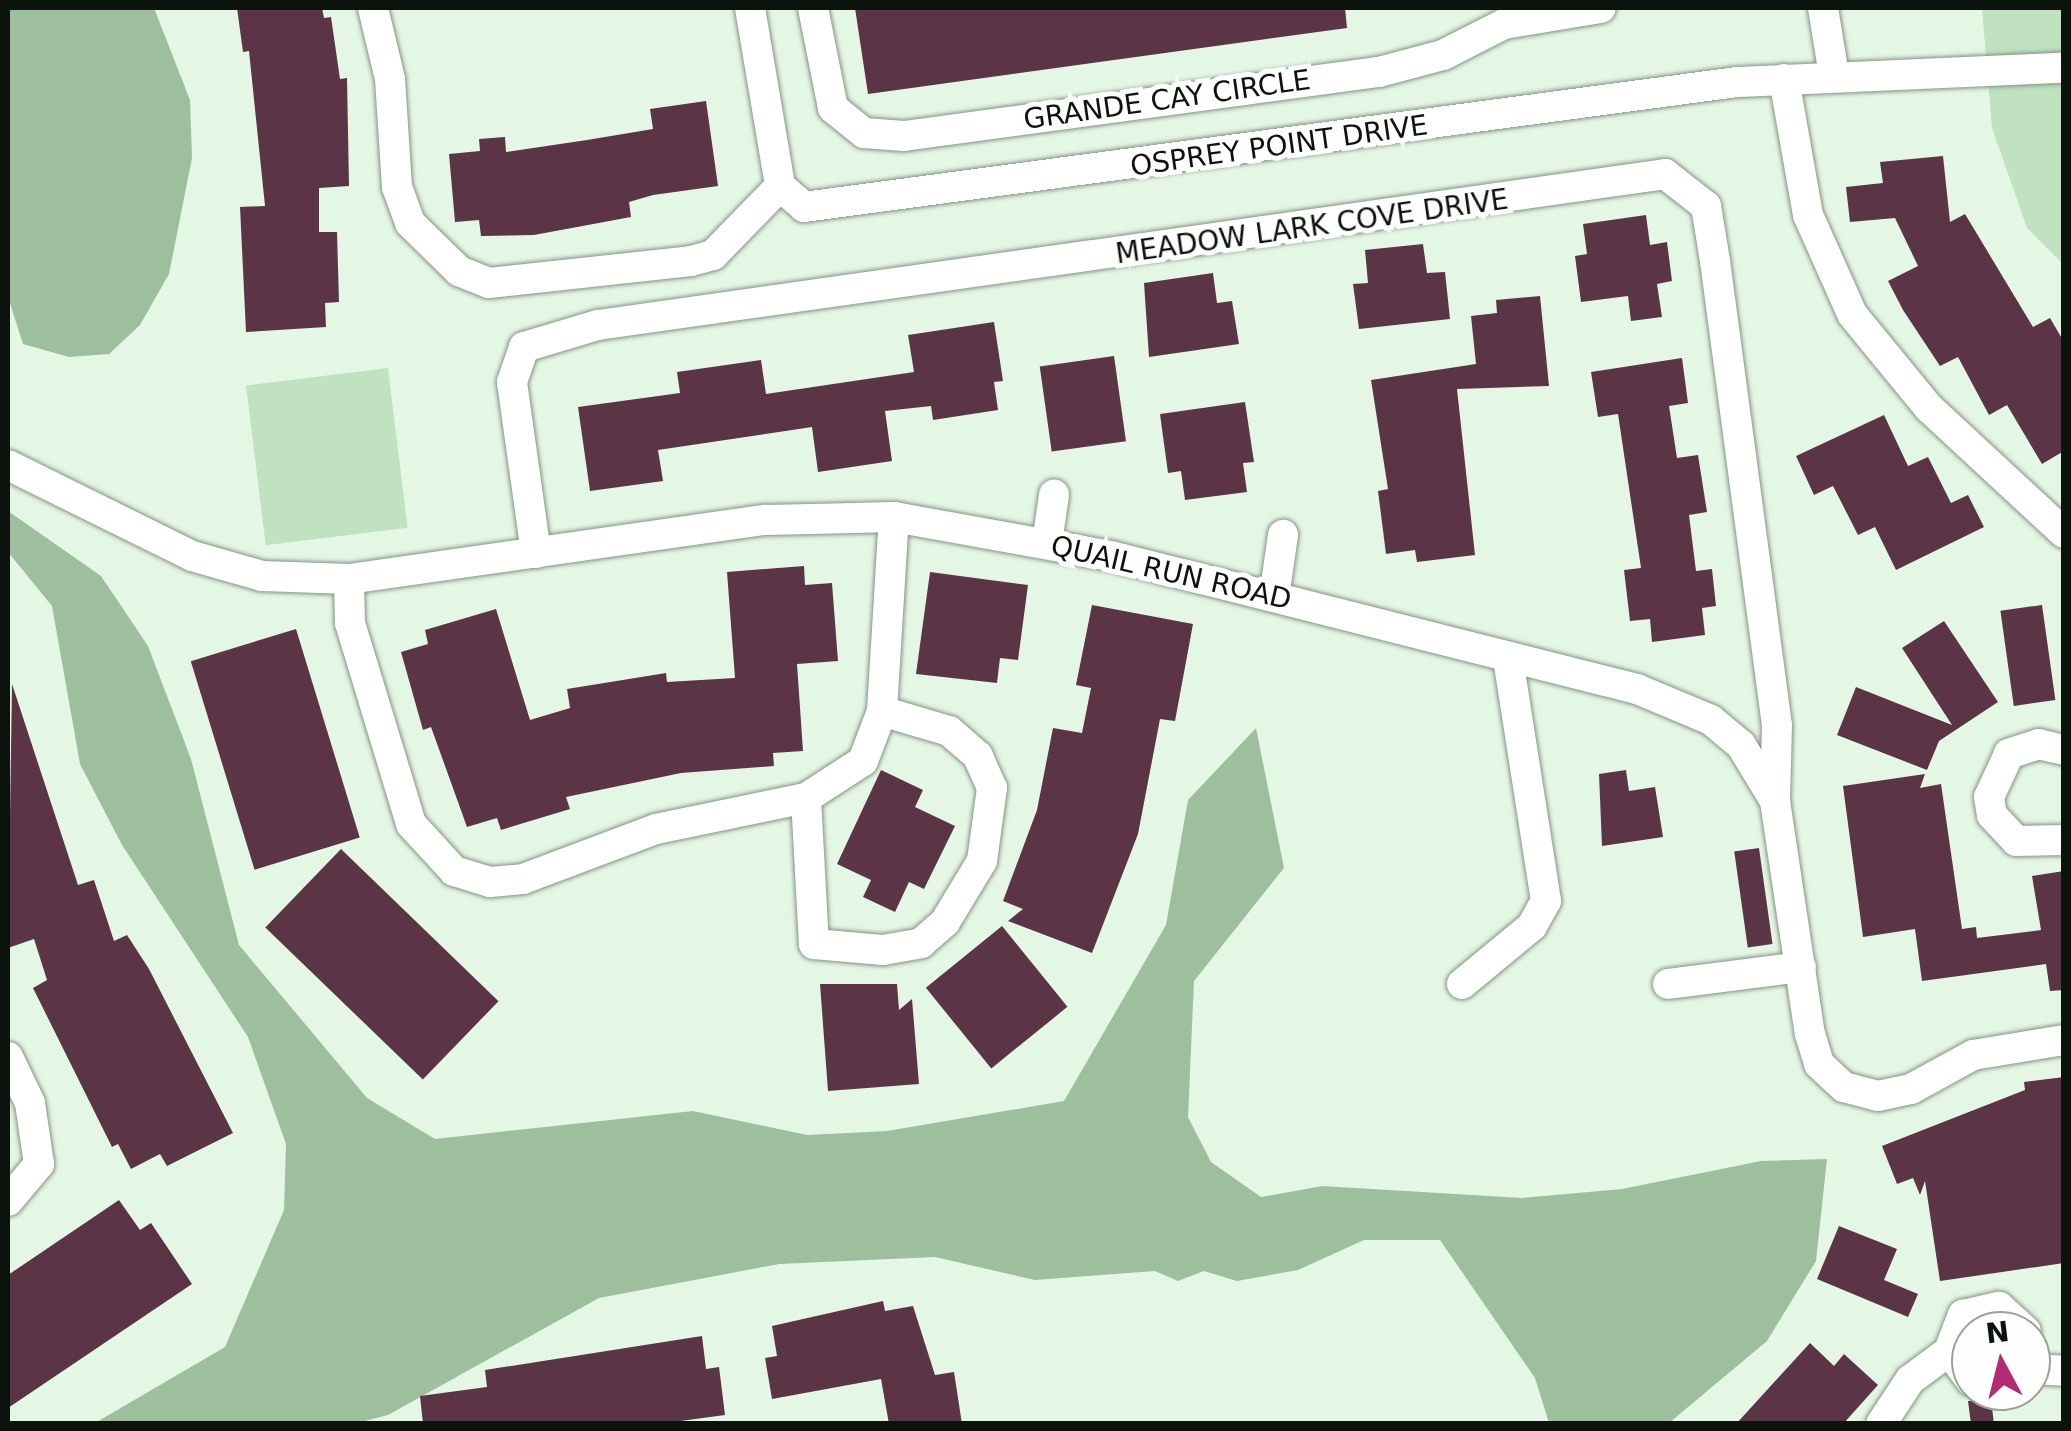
<!DOCTYPE html>
<style>
body{margin:0}
#map{position:relative;width:2071px;height:1431px;overflow:hidden;background:#e4f7e4;font-family:"DejaVu Sans",sans-serif}
div>[style]{position:absolute}
[style*='--x']{left:calc(var(--x)*1px);top:calc(var(--y)*1px);width:calc(var(--w)*1px);rotate:calc(var(--a)*1deg)}
.green>*{inset:0;background:#c0e2c1;transform-origin:0 0}
.water>*{inset:0;background:#9dbf9e}
.building>*{inset:0;background:#5b3545;transform-origin:0 0}
.roads{filter:drop-shadow(0 0 2px #839483) drop-shadow(0 0 2px #839483)}
.minor>*{height:30px;margin:-15px;padding:0 15px;transform-origin:15px;border-radius:15px;background:#fff}
span{translate:-50% -50%;white-space:nowrap;text-align:center;line-height:1.15;-webkit-text-stroke:10px #fefefe;paint-order:stroke}
.street-label{font-size:28px;color:#0c130c}
.frame{position:absolute;inset:0;border:10px solid #0c130c;pointer-events:none}
.north{position:absolute;left:1951px;top:1311px;width:100px;height:100px;box-sizing:border-box;background:#fefefe;border:2px solid #9da09d;border-radius:50%;rotate:353deg;font-size:28px;font-weight:700;line-height:40px;text-align:center;color:#0c130c}
.north::after{content:'';display:block;margin:auto;width:35px;height:45px;background:#b12c71;clip-path:polygon(50% 0,100% 100%,50% 72%,0 100%)}
</style>
<div id="map">
<div class="green">
<i style="clip-path:polygon(1982px 8px,2063px 8px,2063px 264px,2027px 228px,1992px 128px)"></i>
<i style="left:388px;top:368px;width:161px;height:143px;rotate:83deg"></i>
</div>
<div class="water">
<i style="clip-path:polygon(8px 8px,154px 8px,190px 100px,192px 158px,169px 274px,140px 325px,109px 354px,69px 357px,23px 344px,8px 297px)"></i>
<i style="clip-path:polygon(8px 511px,101px 576px,148px 646px,191px 759px,239px 945px,367px 1098px,435px 1139px,693px 1111px,807px 1135px,887px 1131px,1064px 1101px,1166px 925px,1188px 800px,1256px 728px,1284px 868px,1194px 981px,1188px 1117px,1211px 1162px,1261px 1197px,1322px 1186px,1522px 1198px,1622px 1189px,1761px 1161px,1827px 1159px,1816px 1261px,1767px 1341px,1669px 1423px,1549px 1423px,1535px 1378px,1440px 1240px,1364px 1240px,1298px 1270px,1237px 1281px,1204px 1271px,1178px 1281px,1155px 1271px,1035px 1280px,935px 1257px,779px 1264px,599px 1298px,388px 1415px,357px 1423px,95px 1423px,225px 1347px,284px 1210px,286px 1144px,248px 1037px,122px 845px,80px 764px,52px 606px,8px 552px)"></i>
</div>
<div class="building">
<i style="clip-path:polygon(237px 8px,322px 8px,324px 18px,331px 17px,340px 79px,347px 78px,349px 186px,319px 188px,319px 232px,337px 232px,339px 302px,325px 303px,326px 327px,246px 332px,240px 207px,265px 206px,249px 51px,243px 52px)"></i>
<i style="clip-path:polygon(855px 8px,1345px 8px,1347px 28px,868px 94px)"></i>
<i style="clip-path:polygon(706px 101px,718px 186px,653px 195px,629px 202px,631px 217px,534px 235px,481px 236px,479px 220px,455px 222px,449px 154px,480px 151px,479px 139px,505px 137px,506px 152px,587px 140px,653px 129px,650px 109px)"></i>
<i style="clip-path:polygon(1943px 156px,1950px 222px,1965px 214px,2033px 327px,2050px 318px,2064px 342px,2064px 451px,2042px 464px,2007px 405px,1989px 415px,1958px 357px,1940px 366px,1903px 310px,1888px 281px,1918px 266px,1895px 218px,1850px 222px,1846px 187px,1883px 183px,1880px 162px)"></i>
<i style="clip-path:polygon(1646px 215px,1650px 245px,1667px 242px,1672px 281px,1657px 284px,1662px 317px,1631px 321px,1628px 296px,1581px 302px,1575px 256px,1587px 254px,1583px 224px)"></i>
<i style="clip-path:polygon(1423px 244px,1427px 273px,1445px 272px,1450px 319px,1359px 329px,1353px 284px,1368px 283px,1365px 250px)"></i>
<i style="clip-path:polygon(1213px 273px,1217px 303px,1232px 301px,1239px 344px,1149px 357px,1144px 283px)"></i>
<i style="clip-path:polygon(1540px 296px,1549px 386px,1457px 389px,1475px 555px,1417px 562px,1415px 550px,1386px 554px,1378px 491px,1388px 489px,1371px 380px,1476px 364px,1471px 316px,1497px 313px,1496px 300px)"></i>
<i style="clip-path:polygon(994px 322px,1003px 381px,994px 382px,998px 410px,933px 420px,931px 406px,885px 411px,892px 461px,818px 472px,812px 427px,658px 450px,663px 481px,590px 491px,578px 407px,680px 393px,677px 372px,761px 360px,766px 394px,914px 372px,908px 335px)"></i>
<i style="left:1114px;top:356px;width:86px;height:75px;rotate:82deg"></i>
<i style="clip-path:polygon(1682px 358px,1688px 403px,1669px 406px,1677px 458px,1698px 455px,1707px 512px,1689px 515px,1696px 571px,1712px 569px,1716px 606px,1702px 608px,1705px 635px,1652px 642px,1650px 619px,1630px 621px,1624px 570px,1641px 568px,1618px 414px,1598px 417px,1591px 372px)"></i>
<i style="clip-path:polygon(1245px 402px,1254px 462px,1243px 463px,1247px 492px,1185px 500px,1181px 471px,1168px 473px,1160px 414px)"></i>
<i style="clip-path:polygon(1884px 415px,1908px 466px,1928px 457px,1951px 503px,1968px 495px,1984px 527px,1896px 570px,1875px 527px,1858px 535px,1833px 486px,1814px 495px,1796px 456px)"></i>
<i style="clip-path:polygon(804px 566px,805px 585px,832px 583px,838px 661px,797px 664px,803px 751px,773px 753px,774px 766px,681px 773px,566px 797px,570px 809px,501px 830px,497px 818px,467px 827px,431px 727px,423px 730px,401px 652px,428px 644px,425px 630px,496px 609px,530px 720px,570px 708px,567px 689px,666px 673px,667px 682px,735px 678px,727px 572px)"></i>
<i style="clip-path:polygon(930px 572px,1028px 585px,1018px 660px,1000px 658px,997px 683px,916px 674px)"></i>
<i style="clip-path:polygon(1092px 605px,1193px 624px,1175px 721px,1160px 719px,1138px 834px,1092px 953px,1008px 921px,1023px 909px,1003px 901px,1037px 810px,1053px 728px,1082px 733px,1091px 688px,1076px 685px)"></i>
<i style="left:2042px;top:605px;width:96px;height:42px;rotate:82deg"></i>
<i style="clip-path:polygon(1944px 621px,1998px 702px,1939px 741px,1927px 770px,1837px 735px,1856px 687px,1952px 725px,1902px 648px)"></i>
<i style="left:296px;top:629px;width:218px;height:110px;rotate:73deg"></i>
<i style="clip-path:polygon(12px 684px,78px 885px,94px 880px,114px 941px,127px 935px,149px 969px,233px 1133px,167px 1166px,160px 1154px,131px 1169px,118px 1144px,112px 1147px,33px 988px,47px 980px,34px 939px,8px 948px)"></i>
<i style="clip-path:polygon(881px 770px,923px 790px,915px 807px,955px 826px,924px 889px,909px 882px,895px 912px,863px 897px,871px 880px,837px 864px)"></i>
<i style="clip-path:polygon(1626px 770px,1629px 791px,1655px 787px,1663px 837px,1602px 846px,1599px 774px)"></i>
<i style="clip-path:polygon(1925px 774px,1920px 788px,1941px 784px,1962px 929px,1976px 927px,1977px 938px,2041px 930px,2032px 876px,2064px 871px,2064px 990px,2050px 991px,2046px 964px,1922px 981px,1915px 929px,1863px 937px,1843px 786px)"></i>
<i style="left:1759px;top:848px;width:97px;height:25px;rotate:82deg"></i>
<i style="left:341px;top:849px;width:219px;height:109px;rotate:44deg"></i>
<i style="left:1002px;top:926px;width:104px;height:98px;rotate:51deg"></i>
<i style="clip-path:polygon(820px 984px,897px 984px,899px 1010px,912px 999px,919px 1084px,828px 1091px)"></i>
<i style="clip-path:polygon(2064px 1077px,2064px 1263px,1940px 1281px,1925px 1181px,1920px 1195px,1913px 1178px,1897px 1184px,1882px 1146px,2025px 1090px,2024px 1082px)"></i>
<i style="clip-path:polygon(119px 1200px,140px 1230px,151px 1223px,192px 1284px,8px 1408px,8px 1275px)"></i>
<i style="clip-path:polygon(1839px 1226px,1897px 1249px,1884px 1280px,1918px 1294px,1908px 1317px,1817px 1279px)"></i>
<i style="clip-path:polygon(883px 1301px,885px 1311px,913px 1306px,935px 1375px,954px 1372px,962px 1424px,889px 1424px,881px 1379px,772px 1399px,765px 1358px,777px 1356px,772px 1326px)"></i>
<i style="clip-path:polygon(702px 1336px,706px 1369px,719px 1367px,725px 1415px,658px 1424px,423px 1424px,420px 1396px,487px 1387px,485px 1370px)"></i>
<i style="clip-path:polygon(1810px 1343px,1834px 1366px,1844px 1354px,1878px 1385px,1843px 1424px,1736px 1424px)"></i>
<i style="clip-path:polygon(1991px 1399px,1994px 1424px,1971px 1424px,1968px 1401px)"></i>
</div>
<div class="roads">
<div class="minor">
<i style="--x:373;--y:8;--w:73;--a:76.5"></i>
<i style="--x:390;--y:79;--w:108;--a:86.3"></i>
<i style="--x:397;--y:187;--w:38;--a:70"></i>
<i style="--x:410;--y:223;--w:69;--a:44.4"></i>
<i style="--x:459;--y:271;--w:32;--a:22"></i>
<i style="--x:489;--y:283;--w:203;--a:-6.2"></i>
<i style="--x:691;--y:261;--w:23;--a:-15"></i>
<i style="--x:713;--y:255;--w:96;--a:-45.8"></i>
<i style="--x:750;--y:8;--w:181;--a:80.4"></i>
<i style="--x:780;--y:186;--w:32;--a:41"></i>
<i style="--x:804;--y:207;--w:941;--a:-7.63"></i>
<i style="--x:1737;--y:82;--w:327;--a:-2.5"></i>
<i style="--x:813;--y:8;--w:102;--a:78.7"></i>
<i style="--x:833;--y:108;--w:40;--a:39"></i>
<i style="--x:864;--y:133;--w:40;--a:4.3"></i>
<i style="--x:904;--y:136;--w:479;--a:-7.7"></i>
<i style="--x:1379;--y:72;--w:66;--a:-14.9"></i>
<i style="--x:1443;--y:55;--w:68;--a:-26.9"></i>
<i style="--x:1504;--y:24;--w:98;--a:-9.4"></i>
<i style="--x:1823;--y:8;--w:68;--a:80.7"></i>
<i style="--x:1784;--y:79;--w:138;--a:80"></i>
<i style="--x:1808;--y:215;--w:108;--a:66"></i>
<i style="--x:1852;--y:314;--w:122;--a:50.7"></i>
<i style="--x:1929;--y:408;--w:184;--a:42.8"></i>
<i style="--x:8;--y:465;--w:205;--a:26.3"></i>
<i style="--x:192;--y:556;--w:73;--a:15.9"></i>
<i style="--x:262;--y:576;--w:87;--a:2"></i>
<i style="--x:349;--y:579;--w:421;--a:-8.1"></i>
<i style="--x:766;--y:520;--w:128;--a:-1.3"></i>
<i style="--x:894;--y:517;--w:220;--a:10.2"></i>
<i style="--x:1111;--y:556;--w:543;--a:14.19"></i>
<i style="--x:1637;--y:689;--w:80;--a:22.7"></i>
<i style="--x:1711;--y:720;--w:39;--a:40"></i>
<i style="--x:1741;--y:745;--w:66;--a:58.7"></i>
<i style="--x:1775;--y:801;--w:236;--a:81.5"></i>
<i style="--x:1810;--y:1034;--w:31;--a:73"></i>
<i style="--x:1819;--y:1064;--w:34;--a:43"></i>
<i style="--x:1844;--y:1087;--w:35;--a:15"></i>
<i style="--x:1878;--y:1096;--w:34;--a:-12"></i>
<i style="--x:1911;--y:1089;--w:71;--a:-28.7"></i>
<i style="--x:1973;--y:1055;--w:92;--a:-9.4"></i>
<i style="--x:1047;--y:543;--w:49;--a:-81.7"></i>
<i style="--x:536;--y:553;--w:173;--a:-98"></i>
<i style="--x:512;--y:382;--w:37;--a:-71"></i>
<i style="--x:524;--y:347;--w:77;--a:-16.6"></i>
<i style="--x:598;--y:325;--w:1078;--a:-8.05"></i>
<i style="--x:1665;--y:174;--w:52;--a:38"></i>
<i style="--x:1706;--y:206;--w:56;--a:80.7"></i>
<i style="--x:1715;--y:261;--w:468;--a:82.4"></i>
<i style="--x:1777;--y:725;--w:76;--a:91.5"></i>
<i style="--x:349;--y:579;--w:44;--a:88.7"></i>
<i style="--x:350;--y:623;--w:210;--a:73.1"></i>
<i style="--x:411;--y:824;--w:64;--a:47.5"></i>
<i style="--x:454;--y:871;--w:38;--a:17"></i>
<i style="--x:490;--y:882;--w:33;--a:-5"></i>
<i style="--x:523;--y:879;--w:142;--a:-20.6"></i>
<i style="--x:656;--y:829;--w:153;--a:-11.7"></i>
<i style="--x:806;--y:798;--w:68;--a:-33"></i>
<i style="--x:863;--y:761;--w:53;--a:-69.2"></i>
<i style="--x:882;--y:711;--w:194;--a:-86.5"></i>
<i style="--x:1274;--y:597;--w:63;--a:-81.7"></i>
<i style="--x:2064;--y:750;--w:26;--a:-167"></i>
<i style="--x:2039;--y:744;--w:32;--a:162"></i>
<i style="--x:2009;--y:754;--w:47;--a:114.9"></i>
<i style="--x:1989;--y:797;--w:18;--a:81"></i>
<i style="--x:1992;--y:815;--w:35;--a:47"></i>
<i style="--x:2016;--y:841;--w:48;--a:-1.2"></i>
<i style="--x:806;--y:798;--w:146;--a:86.9"></i>
<i style="--x:814;--y:944;--w:69;--a:5"></i>
<i style="--x:883;--y:950;--w:39;--a:-10"></i>
<i style="--x:921;--y:943;--w:32;--a:-41"></i>
<i style="--x:945;--y:922;--w:71;--a:-58.8"></i>
<i style="--x:982;--y:861;--w:74;--a:-82.2"></i>
<i style="--x:992;--y:788;--w:35;--a:-114"></i>
<i style="--x:978;--y:756;--w:38;--a:-139"></i>
<i style="--x:949;--y:731;--w:70;--a:-163.4"></i>
<i style="--x:1462;--y:984;--w:91;--a:-39.6"></i>
<i style="--x:1532;--y:926;--w:29;--a:-61"></i>
<i style="--x:1546;--y:901;--w:246;--a:-98.9"></i>
<i style="--x:1668;--y:984;--w:134;--a:-7.3"></i>
<i style="--x:8;--y:1057;--w:51;--a:64.4"></i>
<i style="--x:30;--y:1103;--w:62;--a:81.6"></i>
<i style="--x:39;--y:1164;--w:48;--a:130"></i>
<i style="--x:2031;--y:1369;--w:33;--a:3"></i>
<i style="--x:1971;--y:1381;--w:37;--a:-126"></i>
<i style="--x:1949;--y:1351;--w:39;--a:-69"></i>
<i style="--x:1963;--y:1315;--w:37;--a:-13"></i>
<i style="--x:1999;--y:1307;--w:36;--a:42"></i>
<i style="--x:1881;--y:1424;--w:53;--a:-56.6"></i>
<i style="--x:1910;--y:1380;--w:49;--a:-36.6"></i>
</div>
</div>
<div class="street-label">
<span style="left:1167px;top:100px;rotate:-8deg">GRANDE CAY CIRCLE</span>
<span style="left:1279px;top:146px;rotate:-8deg">OSPREY POINT DRIVE</span>
<span style="left:1312px;top:227px;rotate:-8deg">MEADOW LARK COVE DRIVE</span>
<span style="left:1171px;top:573px;rotate:13deg">QUAIL RUN ROAD</span>
</div>
<div class="frame"></div>
<div class="north">N</div>
</div>
